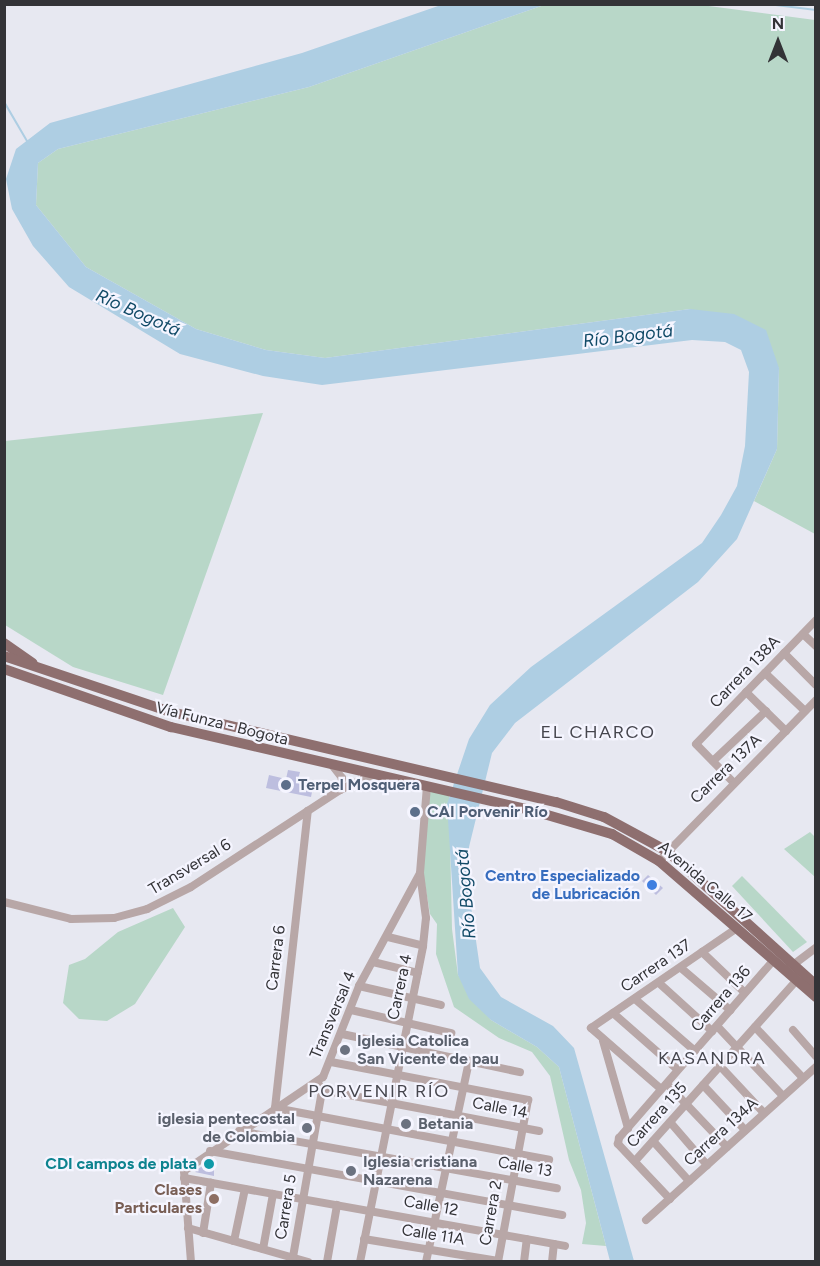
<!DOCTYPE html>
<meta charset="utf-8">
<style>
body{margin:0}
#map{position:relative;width:820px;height:1266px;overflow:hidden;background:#e7e8f1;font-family:Figtree,sans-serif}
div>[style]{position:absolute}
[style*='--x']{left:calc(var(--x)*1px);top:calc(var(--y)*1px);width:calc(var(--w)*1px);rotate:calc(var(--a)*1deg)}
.green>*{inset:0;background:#b8d7c8}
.water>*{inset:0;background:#aecee3}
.stream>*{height:1.5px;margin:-0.75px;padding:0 0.75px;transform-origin:0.75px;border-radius:0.75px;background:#aecee3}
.building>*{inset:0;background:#bdbedf}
.minor>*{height:8px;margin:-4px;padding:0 4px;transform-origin:4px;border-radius:4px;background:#b8a7a7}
.major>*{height:10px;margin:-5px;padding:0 5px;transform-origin:5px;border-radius:5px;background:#8e6f6f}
.dots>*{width:16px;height:16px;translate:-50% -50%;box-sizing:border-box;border:3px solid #f5f5ff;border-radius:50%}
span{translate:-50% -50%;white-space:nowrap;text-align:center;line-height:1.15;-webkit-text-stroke:4.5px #f5f5ff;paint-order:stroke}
.street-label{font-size:16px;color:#333337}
.service-label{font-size:16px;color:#4e5e75;font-weight:700}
.left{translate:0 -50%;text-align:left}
.shop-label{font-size:16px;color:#366cbe;font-weight:700}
.right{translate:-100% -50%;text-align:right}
.worship-label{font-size:16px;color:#5b616d;font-weight:700}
.culture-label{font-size:16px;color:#0d838f;font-weight:700}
.education-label{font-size:16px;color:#785e54;font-weight:700}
.water-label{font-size:18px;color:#114a67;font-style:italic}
.neighbourhood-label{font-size:18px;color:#46464e;letter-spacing:1.5px}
.frame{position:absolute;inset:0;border:6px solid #333337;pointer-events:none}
.north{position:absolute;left:748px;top:12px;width:60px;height:60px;-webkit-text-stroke:4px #f5f5ff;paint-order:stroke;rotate:0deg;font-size:16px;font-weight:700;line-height:24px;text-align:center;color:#333337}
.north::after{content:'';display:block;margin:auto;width:21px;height:27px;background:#333337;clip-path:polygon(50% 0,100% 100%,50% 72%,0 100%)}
</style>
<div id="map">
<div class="green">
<i style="clip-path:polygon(544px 5px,701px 5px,815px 20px,815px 534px,754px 501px,777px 449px,779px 368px,690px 309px,325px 358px,266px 350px,196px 329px,86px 267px,36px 205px,38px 163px,58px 149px,309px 87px)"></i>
<i style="clip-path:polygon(263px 413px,163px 695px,73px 667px,5px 625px,5px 441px)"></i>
<i style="clip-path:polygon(430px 791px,449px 795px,452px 929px,458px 975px,491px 1020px,537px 1047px,559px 1067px,606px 1246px,582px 1244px,586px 1223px,581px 1190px,569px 1160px,550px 1076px,532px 1052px,499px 1038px,454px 1007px,436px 954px,437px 924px,430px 914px,423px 872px)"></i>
<i style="clip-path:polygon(810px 832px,815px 837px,815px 877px,784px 849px)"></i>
<i style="clip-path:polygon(742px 876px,807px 942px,793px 952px,732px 886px)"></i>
<i style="clip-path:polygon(173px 908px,185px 927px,135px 1004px,107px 1021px,79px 1019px,63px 1003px,69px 965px,85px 959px,118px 932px)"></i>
</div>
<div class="water">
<i style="clip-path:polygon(441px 5px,544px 5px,309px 87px,58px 149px,38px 163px,36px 205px,86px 267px,196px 329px,266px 350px,325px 358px,690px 309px,734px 314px,766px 330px,779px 368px,777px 449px,737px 539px,698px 582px,515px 723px,492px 753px,469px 847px,468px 886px,480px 968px,501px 997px,553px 1026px,574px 1048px,634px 1261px,610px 1261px,559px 1067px,537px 1047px,491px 1020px,469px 999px,458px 975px,447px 804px,469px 739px,490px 705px,531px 667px,702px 543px,721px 515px,737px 486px,745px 446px,749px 372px,741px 350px,725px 342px,692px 340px,322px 385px,263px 376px,180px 354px,69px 287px,33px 246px,12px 209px,6px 179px,16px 149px,50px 123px,302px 53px)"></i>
</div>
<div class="stream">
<i style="--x:768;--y:4;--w:48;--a:7.1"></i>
<i style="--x:4;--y:101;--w:48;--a:59.7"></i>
</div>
<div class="building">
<i style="clip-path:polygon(288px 770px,300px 772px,297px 783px,313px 787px,311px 797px,266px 788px,269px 775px,286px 779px)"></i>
<i style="clip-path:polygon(648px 875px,663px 888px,656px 895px,642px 881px)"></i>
<i style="clip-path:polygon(214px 1158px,214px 1176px,195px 1172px,198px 1169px)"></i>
</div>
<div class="minor">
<i style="--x:803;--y:634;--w:18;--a:43"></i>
<i style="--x:784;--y:653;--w:45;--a:45"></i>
<i style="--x:765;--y:673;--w:55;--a:43.5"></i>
<i style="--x:746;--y:692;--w:56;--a:44.3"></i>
<i style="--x:713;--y:761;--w:73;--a:-43.3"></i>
<i style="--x:332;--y:765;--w:16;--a:52"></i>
<i style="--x:342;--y:778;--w:12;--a:99"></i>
<i style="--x:734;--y:783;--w:54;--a:-134.3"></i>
<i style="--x:696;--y:744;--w:173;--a:-45.9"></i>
<i style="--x:659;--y:861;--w:225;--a:-45.7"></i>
<i style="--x:4;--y:902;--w:69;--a:14.2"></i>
<i style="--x:71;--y:919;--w:43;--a:-1.3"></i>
<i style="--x:114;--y:918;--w:34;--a:-15"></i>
<i style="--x:147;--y:909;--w:49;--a:-26.6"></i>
<i style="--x:191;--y:887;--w:178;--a:-33.1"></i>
<i style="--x:340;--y:790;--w:38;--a:-25"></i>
<i style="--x:388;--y:937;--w:36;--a:14"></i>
<i style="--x:702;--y:952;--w:59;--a:43.6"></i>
<i style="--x:373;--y:962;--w:46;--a:13.7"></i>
<i style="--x:681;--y:968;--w:65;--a:40.6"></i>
<i style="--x:789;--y:968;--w:34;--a:-37"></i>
<i style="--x:659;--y:983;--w:72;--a:42.2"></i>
<i style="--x:359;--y:986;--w:84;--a:13"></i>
<i style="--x:635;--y:999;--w:79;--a:40.9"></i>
<i style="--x:351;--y:1010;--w:103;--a:13"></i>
<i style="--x:613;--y:1013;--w:86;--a:41.2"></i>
<i style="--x:717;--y:1026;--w:96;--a:46.7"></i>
<i style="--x:755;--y:1027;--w:70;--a:46.7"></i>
<i style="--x:793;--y:1030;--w:35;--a:49"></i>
<i style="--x:342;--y:1034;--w:182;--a:12.1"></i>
<i style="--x:603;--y:1041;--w:91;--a:74"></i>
<i style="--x:331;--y:1062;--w:201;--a:10.9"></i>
<i style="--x:528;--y:1100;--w:165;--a:100.5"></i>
<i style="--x:720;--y:1066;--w:64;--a:46.9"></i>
<i style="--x:318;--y:1083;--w:8;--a:60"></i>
<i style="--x:322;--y:1090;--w:221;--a:10.7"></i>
<i style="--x:667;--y:1084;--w:87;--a:46.4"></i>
<i style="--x:703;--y:1085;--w:62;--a:47"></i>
<i style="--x:661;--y:1089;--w:93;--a:-138.9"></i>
<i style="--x:591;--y:1028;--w:177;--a:-34.4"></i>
<i style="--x:275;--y:1108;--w:299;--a:-83.7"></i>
<i style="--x:275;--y:1108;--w:279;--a:10.7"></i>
<i style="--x:670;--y:1122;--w:57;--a:49.3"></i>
<i style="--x:239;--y:1131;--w:323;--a:10.2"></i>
<i style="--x:653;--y:1141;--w:54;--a:48"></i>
<i style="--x:210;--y:1151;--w:358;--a:10.3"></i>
<i style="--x:635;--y:1161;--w:243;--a:-48.2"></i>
<i style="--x:184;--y:1178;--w:387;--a:10.1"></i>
<i style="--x:670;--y:1199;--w:76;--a:-133.4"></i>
<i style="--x:618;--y:1144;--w:6;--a:-81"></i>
<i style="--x:619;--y:1138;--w:236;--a:-49"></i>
<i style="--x:646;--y:1220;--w:229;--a:-42"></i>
<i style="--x:188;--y:1228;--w:125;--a:15.8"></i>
<i style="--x:203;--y:1233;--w:51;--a:-80.9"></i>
<i style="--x:364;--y:1239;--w:136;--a:9.3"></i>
<i style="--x:234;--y:1241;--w:53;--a:-78.1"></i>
<i style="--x:263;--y:1249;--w:56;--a:-79.7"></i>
<i style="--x:293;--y:1257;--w:169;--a:-80.1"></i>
<i style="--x:191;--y:1262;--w:91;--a:-94.4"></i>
<i style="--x:184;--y:1171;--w:168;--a:-34.1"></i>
<i style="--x:323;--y:1077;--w:98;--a:-68.4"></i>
<i style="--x:359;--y:986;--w:128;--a:-61.6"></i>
<i style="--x:327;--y:1262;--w:58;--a:-80"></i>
<i style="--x:360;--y:1262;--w:322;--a:-78.7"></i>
<i style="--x:423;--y:946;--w:28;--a:-84"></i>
<i style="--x:426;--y:918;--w:45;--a:-97.6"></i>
<i style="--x:420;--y:873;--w:87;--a:-85.4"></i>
<i style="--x:426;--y:1262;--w:206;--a:-77.9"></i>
<i style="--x:524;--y:1262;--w:23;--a:-83"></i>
<i style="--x:552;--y:1262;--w:18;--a:-84"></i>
</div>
<div class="major">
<i style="--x:4;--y:643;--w:35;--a:35"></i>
<i style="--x:4;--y:656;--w:172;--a:18.6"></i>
<i style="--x:167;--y:711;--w:400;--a:13.2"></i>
<i style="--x:556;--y:802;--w:50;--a:17.4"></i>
<i style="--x:604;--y:817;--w:72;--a:28.4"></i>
<i style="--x:667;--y:851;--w:200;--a:42"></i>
<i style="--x:4;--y:669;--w:177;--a:19.2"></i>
<i style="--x:171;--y:727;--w:365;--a:13"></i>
<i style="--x:527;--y:809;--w:89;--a:16.4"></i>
<i style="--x:612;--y:834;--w:54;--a:29.9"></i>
<i style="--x:659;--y:861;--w:208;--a:40.9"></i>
</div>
<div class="dots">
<i style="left:286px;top:785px;background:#5c6f8a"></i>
<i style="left:415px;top:812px;background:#5c6f8a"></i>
<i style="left:652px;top:885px;background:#3f7fe0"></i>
<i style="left:345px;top:1050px;background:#6b7280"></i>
<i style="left:406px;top:1124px;background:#6b7280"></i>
<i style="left:307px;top:1128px;background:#6b7280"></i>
<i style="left:209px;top:1164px;background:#0f9aa8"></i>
<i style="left:351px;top:1171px;background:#6b7280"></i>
<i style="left:214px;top:1199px;background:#8d6e63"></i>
</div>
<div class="street-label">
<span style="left:745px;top:672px;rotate:-46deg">Carrera 138A</span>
<span style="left:222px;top:724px;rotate:14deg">Vía Funza - Bogota</span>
<span style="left:726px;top:769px;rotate:-44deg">Carrera 137A</span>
<span style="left:190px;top:867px;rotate:-31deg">Transversal 6</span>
<span style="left:705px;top:882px;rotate:40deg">Avenida Calle 17</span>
<span style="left:276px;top:958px;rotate:-83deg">Carrera 6</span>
<span style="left:656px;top:966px;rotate:-34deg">Carrera 137</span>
<span style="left:400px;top:987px;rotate:-78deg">Carrera 4</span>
<span style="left:721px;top:999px;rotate:-49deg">Carrera 136</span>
<span style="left:333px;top:1015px;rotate:-67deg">Transversal 4</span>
<span style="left:500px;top:1108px;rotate:11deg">Calle 14</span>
<span style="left:657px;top:1115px;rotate:-48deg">Carrera 135</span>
<span style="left:721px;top:1132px;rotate:-42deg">Carrera 134A</span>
<span style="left:525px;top:1167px;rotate:10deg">Calle 13</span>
<span style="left:431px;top:1206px;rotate:10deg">Calle 12</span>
<span style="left:286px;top:1207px;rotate:-81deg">Carrera 5</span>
<span style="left:491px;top:1213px;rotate:-80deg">Carrera 2</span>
<span style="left:433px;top:1235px;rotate:9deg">Calle 11A</span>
</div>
<div class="service-label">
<span class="left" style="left:298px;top:785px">Terpel Mosquera</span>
<span class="left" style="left:427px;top:812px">CAI Porvenir Río</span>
</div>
<div class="shop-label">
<span class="right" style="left:640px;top:885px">Centro Especializado<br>de Lubricación</span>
</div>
<div class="worship-label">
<span class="left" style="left:357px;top:1050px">Iglesia Catolica<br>San Vicente de pau</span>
<span class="right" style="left:295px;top:1128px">iglesia pentecostal<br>de Colombia</span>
<span class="left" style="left:418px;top:1124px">Betania</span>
<span class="left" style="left:363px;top:1171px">Iglesia cristiana<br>Nazarena</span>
</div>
<div class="culture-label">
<span class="right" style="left:197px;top:1164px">CDI campos de plata</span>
</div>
<div class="education-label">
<span class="right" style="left:202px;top:1199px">Clases<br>Particulares</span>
</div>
<div class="water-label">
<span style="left:138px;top:313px;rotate:24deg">Río Bogotá</span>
<span style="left:628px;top:336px;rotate:-7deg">Río Bogotá</span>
<span style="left:466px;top:894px;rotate:-95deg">Río Bogotá</span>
</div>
<div class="neighbourhood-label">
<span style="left:598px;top:732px">EL CHARCO</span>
<span style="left:712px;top:1058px">KASANDRA</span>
<span style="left:379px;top:1091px">PORVENIR RÍO</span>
</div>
<div class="frame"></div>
<div class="north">N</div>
</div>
